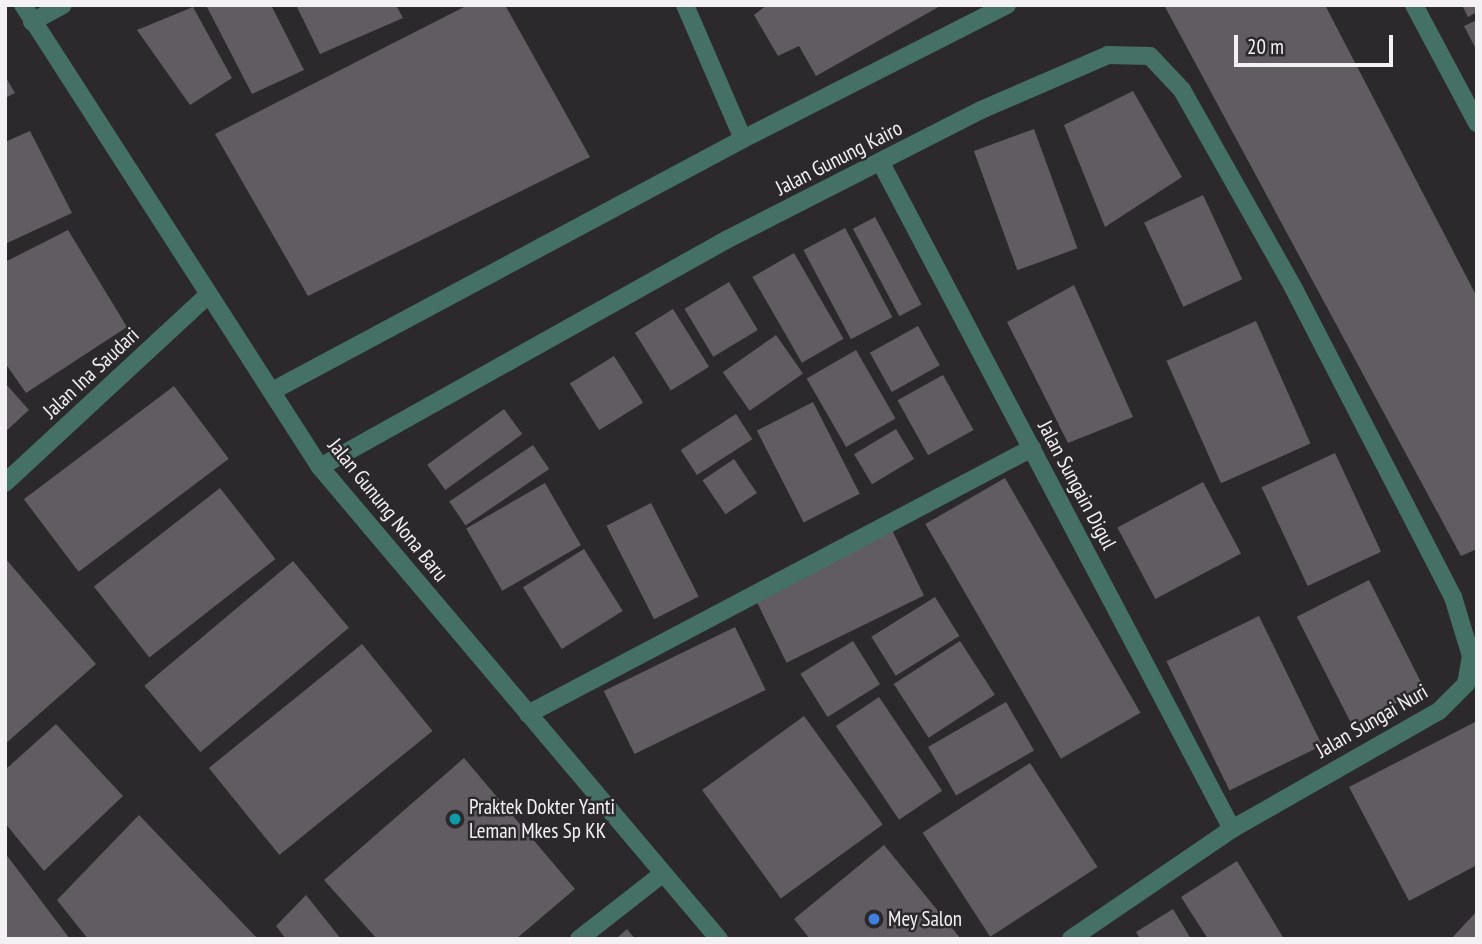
<!DOCTYPE html>
<style>
body{margin:0}
#map{position:relative;width:1482px;height:944px;overflow:hidden;background:#2c292d;font-family:"PT Sans Narrow",sans-serif}
div>[style]{position:absolute}
[style*='--x']{left:calc(var(--x)*1px);top:calc(var(--y)*1px);width:calc(var(--w)*1px);rotate:calc(var(--a)*1deg)}
.building>*{inset:0;background:#615c61;transform-origin:0 0}
.service>*{height:18px;margin:-9px;padding:0 9px;transform-origin:9px;border-radius:9px;background:#457066}
.minor>*{height:18px;margin:-9px;padding:0 9px;transform-origin:9px;border-radius:9px;background:#457066}
.dots>*{width:19px;height:19px;translate:-50% -50%;box-sizing:border-box;border:4px solid #2c292d;border-radius:50%}
span{translate:-50% -50%;white-space:nowrap;text-align:center;line-height:1.15;-webkit-text-stroke:5px #2c292d;paint-order:stroke}
.street-label{font-size:21px;color:#f3f1f4}
.poi-label{font-size:21px;color:#f3f1f4}
.left{translate:0 -50%;text-align:left}
.frame{position:absolute;inset:0;border:7px solid #f3f1f4;pointer-events:none}
.scale{position:absolute;left:1234px;top:35px;width:159px;height:32px;box-sizing:border-box;border:4px solid #f3f1f4;border-top:0;padding-left:9px;font-size:21px;line-height:24px;white-space:nowrap;color:#f3f1f4;-webkit-text-stroke:5px #2c292d;paint-order:stroke}
</style>
<div id="map">
<div class="building">
<i style="clip-path:polygon(206px 5px,271px 5px,304px 70px,252px 94px)"></i>
<i style="clip-path:polygon(296px 5px,396px 5px,403px 18px,320px 54px)"></i>
<i style="clip-path:polygon(468px 5px,505px 5px,590px 157px,308px 296px,215px 134px)"></i>
<i style="clip-path:polygon(767px 5px,942px 5px,816px 76px,799px 46px,778px 56px,754px 15px)"></i>
<i style="clip-path:polygon(1164px 5px,1325px 5px,1477px 297px,1477px 549px,1461px 556px)"></i>
<i style="clip-path:polygon(1462px 5px,1477px 5px,1477px 12px,1468px 17px)"></i>
<i style="clip-path:polygon(193px 7px,232px 78px,190px 105px,137px 30px)"></i>
<i style="clip-path:polygon(1477px 20px,1477px 51px,1464px 26px)"></i>
<i style="clip-path:polygon(5px 76px,15px 93px,5px 98px)"></i>
<i style="clip-path:polygon(1133px 91px,1182px 177px,1105px 227px,1064px 125px)"></i>
<i style="left:1034px;top:129px;width:127px;height:64px;rotate:70deg"></i>
<i style="clip-path:polygon(30px 131px,72px 213px,5px 244px,5px 142px)"></i>
<i style="left:1203px;top:195px;width:93px;height:65px;rotate:65deg"></i>
<i style="left:875px;top:217px;width:99px;height:25px;rotate:62deg"></i>
<i style="left:845px;top:228px;width:101px;height:47px;rotate:62deg"></i>
<i style="clip-path:polygon(68px 230px,127px 327px,26px 393px,5px 363px,5px 262px)"></i>
<i style="left:794px;top:253px;width:99px;height:48px;rotate:60deg"></i>
<i style="left:729px;top:282px;width:56px;height:52px;rotate:59deg"></i>
<i style="clip-path:polygon(1074px 285px,1133px 417px,1068px 443px,1007px 322px)"></i>
<i style="left:673px;top:309px;width:68px;height:45px;rotate:58deg"></i>
<i style="left:1256px;top:321px;width:134px;height:98px;rotate:66deg"></i>
<i style="left:918px;top:326px;width:45px;height:55px;rotate:61deg"></i>
<i style="left:776px;top:335px;width:47px;height:65px;rotate:55deg"></i>
<i style="left:856px;top:350px;width:79px;height:57px;rotate:60deg"></i>
<i style="left:614px;top:356px;width:55px;height:52px;rotate:58deg"></i>
<i style="left:943px;top:375px;width:63px;height:52px;rotate:61deg"></i>
<i style="clip-path:polygon(5px 383px,29px 410px,5px 432px)"></i>
<i style="left:174px;top:386px;width:91px;height:188px;rotate:53deg"></i>
<i style="left:813px;top:402px;width:103px;height:63px;rotate:63deg"></i>
<i style="left:504px;top:409px;width:31px;height:95px;rotate:54deg"></i>
<i style="left:736px;top:414px;width:30px;height:66px;rotate:57deg"></i>
<i style="left:896px;top:429px;width:35px;height:49px;rotate:59deg"></i>
<i style="left:533px;top:445px;width:29px;height:101px;rotate:56deg"></i>
<i style="left:1335px;top:453px;width:109px;height:81px;rotate:65deg"></i>
<i style="left:734px;top:459px;width:41px;height:38px;rotate:56deg"></i>
<i style="left:1005px;top:478px;width:271px;height:92px;rotate:60deg"></i>
<i style="left:1203px;top:482px;width:81px;height:97px;rotate:62deg"></i>
<i style="left:545px;top:483px;width:72px;height:91px;rotate:60deg"></i>
<i style="left:220px;top:488px;width:90px;height:160px;rotate:52deg"></i>
<i style="left:651px;top:503px;width:105px;height:50px;rotate:63deg"></i>
<i style="left:892px;top:530px;width:73px;height:153px;rotate:64deg"></i>
<i style="left:584px;top:549px;width:73px;height:72px;rotate:58deg"></i>
<i style="clip-path:polygon(5px 558px,96px 664px,5px 744px)"></i>
<i style="left:293px;top:561px;width:87px;height:194px;rotate:50deg"></i>
<i style="left:1369px;top:580px;width:122px;height:81px;rotate:63deg"></i>
<i style="left:935px;top:597px;width:46px;height:75px;rotate:58deg"></i>
<i style="left:1259px;top:616px;width:144px;height:103px;rotate:64deg"></i>
<i style="left:735px;top:627px;width:70px;height:146px;rotate:64deg"></i>
<i style="left:853px;top:641px;width:51px;height:62px;rotate:58deg"></i>
<i style="left:960px;top:641px;width:64px;height:79px;rotate:57deg"></i>
<i style="left:362px;top:644px;width:112px;height:197px;rotate:51deg"></i>
<i style="left:879px;top:697px;width:113px;height:52px;rotate:56deg"></i>
<i style="left:1006px;top:702px;width:56px;height:90px;rotate:60deg"></i>
<i style="left:804px;top:716px;width:134px;height:126px;rotate:54deg"></i>
<i style="clip-path:polygon(1477px 721px,1477px 865px,1409px 901px,1349px 787px)"></i>
<i style="clip-path:polygon(56px 724px,123px 796px,44px 871px,5px 823px,5px 770px)"></i>
<i style="clip-path:polygon(464px 758px,575px 889px,516px 939px,377px 939px,324px 880px)"></i>
<i style="left:1030px;top:763px;width:124px;height:128px;rotate:57deg"></i>
<i style="clip-path:polygon(139px 815px,258px 939px,88px 939px,57px 900px)"></i>
<i style="clip-path:polygon(884px 845px,961px 939px,810px 939px,794px 919px)"></i>
<i style="clip-path:polygon(5px 853px,70px 939px,5px 939px)"></i>
<i style="clip-path:polygon(1237px 861px,1284px 939px,1208px 939px,1181px 897px)"></i>
<i style="clip-path:polygon(306px 895px,341px 939px,286px 939px,276px 926px)"></i>
<i style="clip-path:polygon(1173px 909px,1191px 939px,1140px 939px,1136px 932px)"></i>
<i style="clip-path:polygon(1477px 911px,1477px 939px,1451px 939px)"></i>
<i style="clip-path:polygon(627px 929px,635px 939px,616px 939px)"></i>
</div>
<div class="service">
<i style="--x:1414;--y:5;--w:134;--a:61.9"></i>
<i style="--x:743;--y:139;--w:296;--a:-26.9"></i>
<i style="--x:274;--y:390;--w:532;--a:-28.15"></i>
<i style="--x:743;--y:139;--w:146;--a:-113.4"></i>
</div>
<div class="minor">
<i style="--x:23;--y:5;--w:549;--a:57.26"></i>
<i style="--x:320;--y:467;--w:618;--a:49.79"></i>
<i style="--x:32;--y:22;--w:35;--a:-29"></i>
<i style="--x:881;--y:163;--w:753;--a:62.21"></i>
<i style="--x:320;--y:467;--w:467;--a:-29.2"></i>
<i style="--x:728;--y:239;--w:284;--a:-27"></i>
<i style="--x:981;--y:110;--w:138;--a:-23.4"></i>
<i style="--x:1108;--y:55;--w:42;--a:1.4"></i>
<i style="--x:1150;--y:56;--w:47;--a:46.7"></i>
<i style="--x:1182;--y:90;--w:228;--a:60.6"></i>
<i style="--x:1294;--y:289;--w:347;--a:62.7"></i>
<i style="--x:1453;--y:597;--w:62;--a:73"></i>
<i style="--x:1471;--y:656;--w:28;--a:100"></i>
<i style="--x:1466;--y:684;--w:38;--a:135"></i>
<i style="--x:1439;--y:711;--w:238;--a:150.3"></i>
<i style="--x:1232;--y:829;--w:195;--a:145.7"></i>
<i style="--x:5;--y:483;--w:275;--a:-42.8"></i>
<i style="--x:528;--y:714;--w:570;--a:-27.82"></i>
<i style="--x:579;--y:939;--w:104;--a:-38"></i>
</div>
<div class="dots">
<i style="left:455px;top:819px;background:#0f9aa8"></i>
<i style="left:874px;top:919px;background:#3f7fe0"></i>
</div>
<div class="street-label">
<span style="left:839px;top:158px;rotate:-27deg">Jalan Gunung Kairo</span>
<span style="left:91px;top:373px;rotate:-43deg">Jalan Ina Saudari</span>
<span style="left:1077px;top:485px;rotate:62deg">Jalan Sungain Digul</span>
<span style="left:388px;top:510px;rotate:51deg">Jalan Gunung Nona Baru</span>
<span style="left:1372px;top:721px;rotate:-30deg">Jalan Sungai Nuri</span>
</div>
<div class="poi-label">
<span class="left" style="left:469px;top:819px">Praktek Dokter Yanti<br>Leman Mkes Sp KK</span>
<span class="left" style="left:888px;top:919px">Mey Salon</span>
</div>
<div class="frame"></div>
<div class="scale">20 m</div>
</div>
